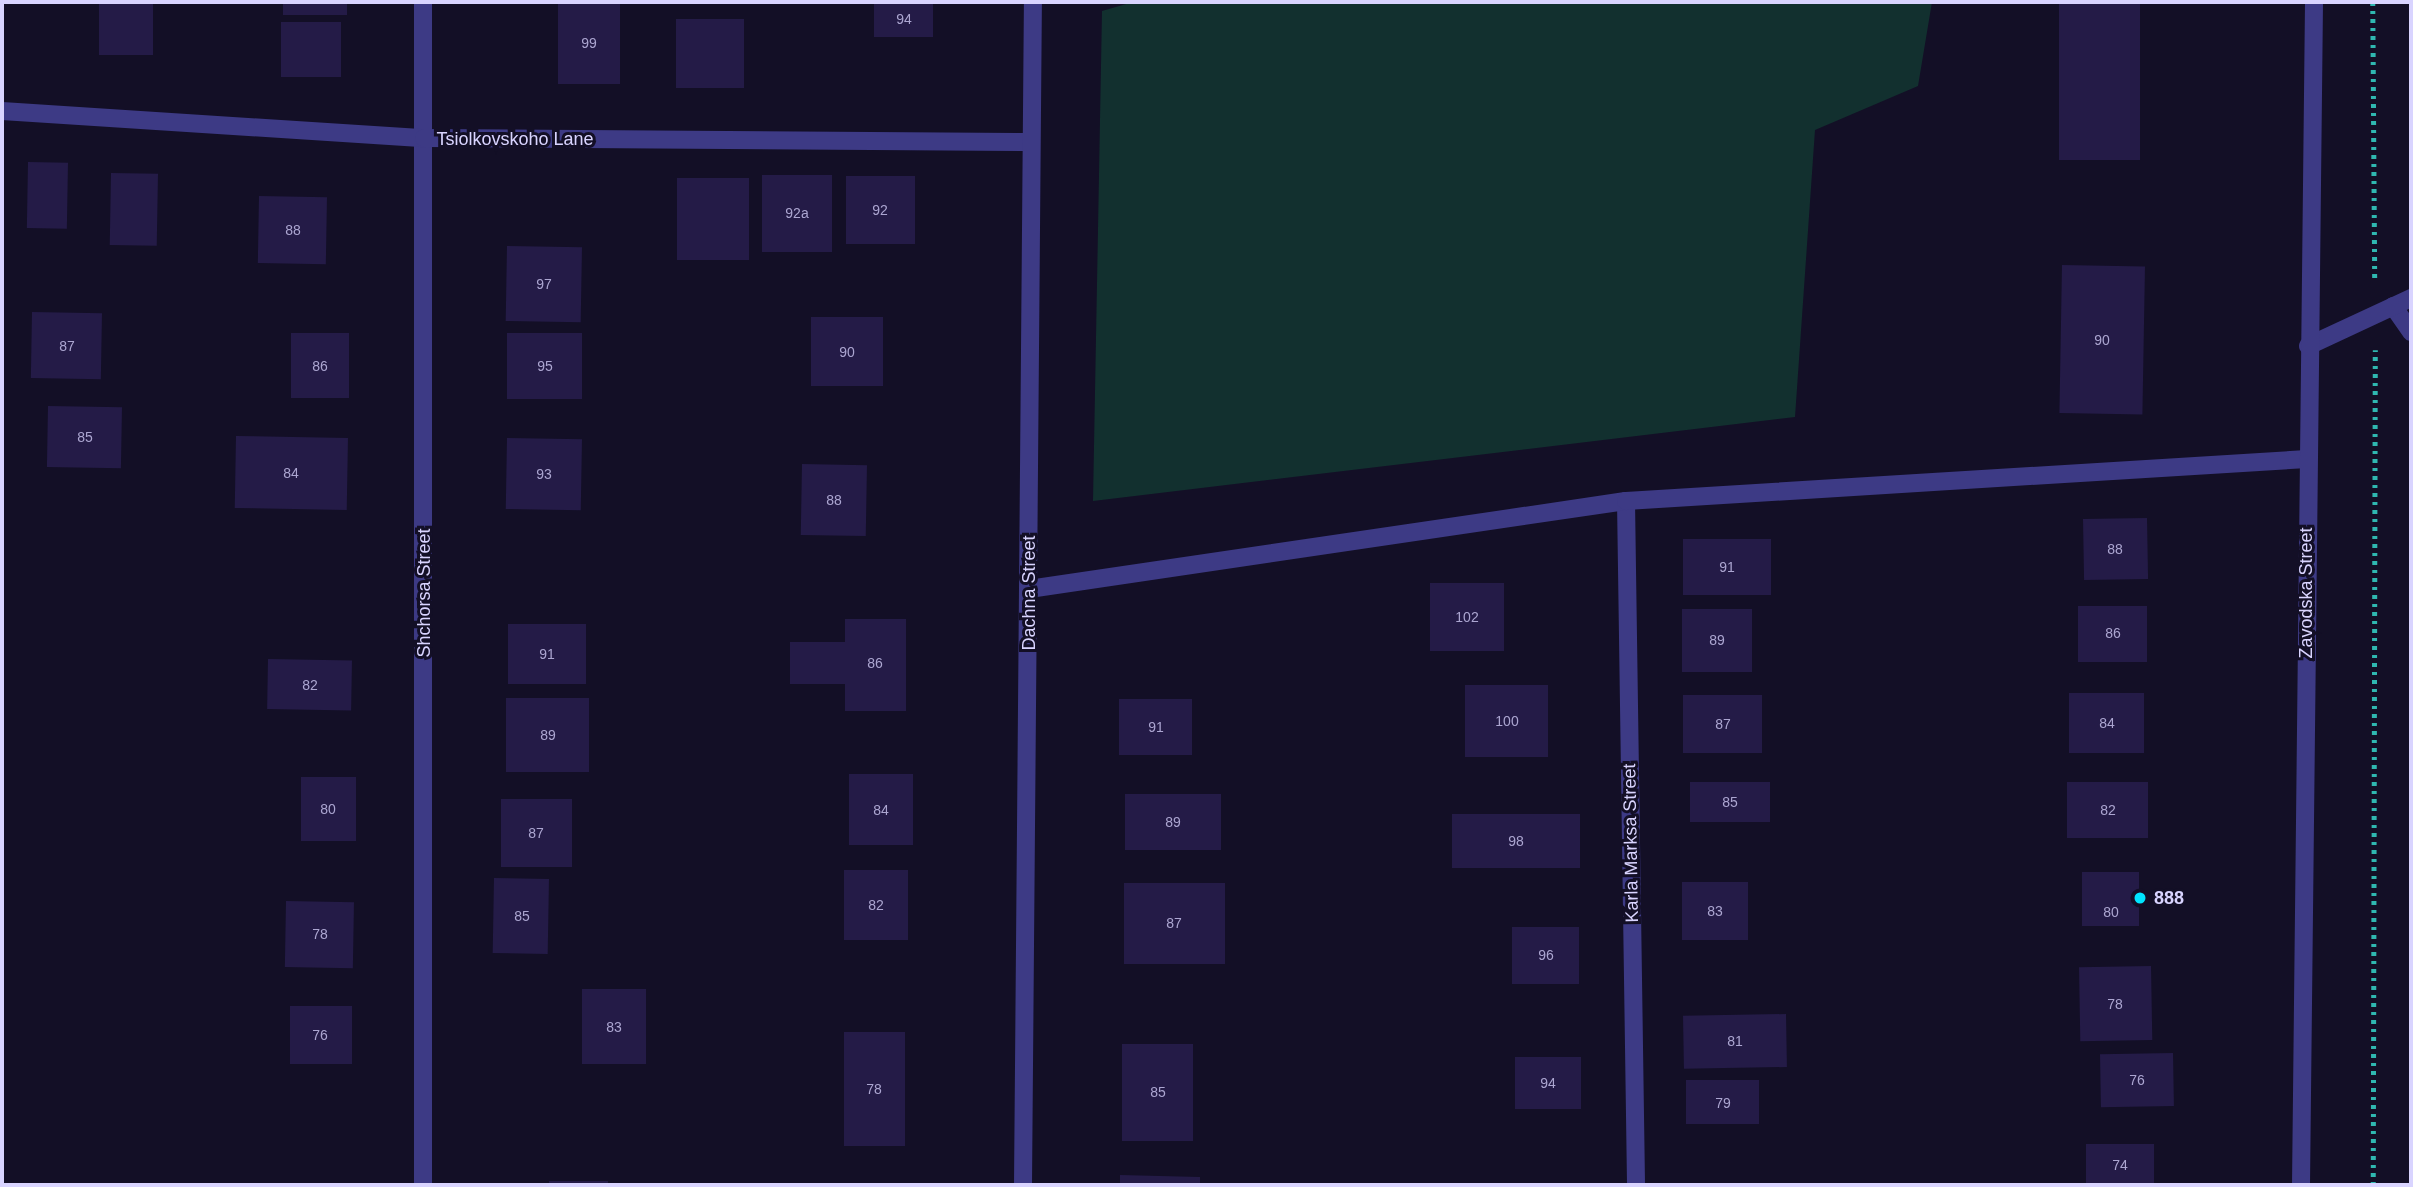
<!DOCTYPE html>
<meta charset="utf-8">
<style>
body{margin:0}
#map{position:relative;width:2413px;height:1187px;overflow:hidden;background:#130f26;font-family:Helvetica,sans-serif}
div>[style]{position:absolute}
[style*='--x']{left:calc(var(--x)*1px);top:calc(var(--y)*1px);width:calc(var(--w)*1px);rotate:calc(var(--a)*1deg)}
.green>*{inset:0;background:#12302f}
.building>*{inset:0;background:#241b47;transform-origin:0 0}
.path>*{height:4.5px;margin-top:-2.25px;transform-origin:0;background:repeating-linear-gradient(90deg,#2fb8b0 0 3.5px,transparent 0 8.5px)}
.lane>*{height:18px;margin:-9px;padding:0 9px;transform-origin:9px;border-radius:9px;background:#3d3a85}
.street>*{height:18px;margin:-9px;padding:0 9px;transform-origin:9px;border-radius:9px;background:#3d3a85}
.dots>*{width:19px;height:19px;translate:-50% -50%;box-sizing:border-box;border:4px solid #130f26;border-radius:50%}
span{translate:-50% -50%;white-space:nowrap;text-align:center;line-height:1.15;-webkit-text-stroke:6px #130f26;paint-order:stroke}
.number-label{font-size:14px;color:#aca6d1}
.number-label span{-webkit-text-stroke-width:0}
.street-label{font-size:18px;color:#d9d4ff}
.poi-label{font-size:18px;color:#d9d4ff;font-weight:700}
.left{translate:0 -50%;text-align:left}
.frame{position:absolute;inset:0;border:4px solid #d9d4ff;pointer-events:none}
</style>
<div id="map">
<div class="green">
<i style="clip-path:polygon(1133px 2px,1932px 2px,1918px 86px,1815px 130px,1795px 417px,1093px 501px,1102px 11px)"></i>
</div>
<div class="building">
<i style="left:99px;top:2px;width:54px;height:53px"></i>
<i style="left:283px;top:2px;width:64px;height:13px"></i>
<i style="left:558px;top:2px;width:62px;height:82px"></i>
<i style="left:874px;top:2px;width:59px;height:35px"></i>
<i style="left:2059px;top:2px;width:81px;height:158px"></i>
<i style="left:676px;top:19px;width:68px;height:69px"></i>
<i style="left:341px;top:22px;width:55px;height:60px;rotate:90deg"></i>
<i style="left:28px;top:162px;width:40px;height:66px;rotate:1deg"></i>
<i style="left:111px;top:173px;width:47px;height:72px;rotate:1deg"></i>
<i style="left:762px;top:175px;width:70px;height:77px"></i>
<i style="left:846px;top:176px;width:69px;height:68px"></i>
<i style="left:677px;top:178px;width:72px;height:82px"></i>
<i style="left:259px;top:196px;width:68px;height:67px;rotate:1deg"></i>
<i style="left:507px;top:246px;width:75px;height:75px;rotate:1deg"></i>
<i style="left:2062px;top:265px;width:83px;height:148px;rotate:1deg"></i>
<i style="left:32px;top:312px;width:70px;height:66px;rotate:1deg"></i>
<i style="left:811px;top:317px;width:72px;height:69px"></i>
<i style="left:291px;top:333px;width:58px;height:65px"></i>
<i style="left:507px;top:333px;width:75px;height:66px"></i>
<i style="left:48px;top:406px;width:74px;height:61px;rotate:1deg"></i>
<i style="left:236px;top:436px;width:112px;height:72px;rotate:1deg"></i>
<i style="left:507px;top:438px;width:75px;height:71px;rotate:1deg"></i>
<i style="left:802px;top:464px;width:65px;height:71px;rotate:1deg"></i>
<i style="left:2147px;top:518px;width:61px;height:64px;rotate:89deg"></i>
<i style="left:1771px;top:539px;width:56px;height:88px;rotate:90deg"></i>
<i style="left:1430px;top:583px;width:74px;height:68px"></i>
<i style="left:2078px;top:606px;width:69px;height:56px"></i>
<i style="left:1682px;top:609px;width:70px;height:63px"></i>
<i style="clip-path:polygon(845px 619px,906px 619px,906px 711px,845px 711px,845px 684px,790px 684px,790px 642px,845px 642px)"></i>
<i style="left:508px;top:624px;width:78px;height:60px"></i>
<i style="left:268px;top:659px;width:84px;height:50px;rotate:1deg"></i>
<i style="left:1465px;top:685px;width:83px;height:72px"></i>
<i style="left:2069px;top:693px;width:75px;height:60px"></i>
<i style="left:1683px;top:695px;width:79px;height:58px"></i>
<i style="left:506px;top:698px;width:83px;height:74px"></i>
<i style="left:1119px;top:699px;width:73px;height:56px"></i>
<i style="left:849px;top:774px;width:64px;height:71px"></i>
<i style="left:301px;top:777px;width:55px;height:64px"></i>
<i style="left:1770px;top:782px;width:40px;height:80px;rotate:90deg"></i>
<i style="left:2067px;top:782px;width:81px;height:56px"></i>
<i style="left:1125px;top:794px;width:96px;height:56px"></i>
<i style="left:501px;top:799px;width:71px;height:68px"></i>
<i style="left:1580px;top:814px;width:54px;height:128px;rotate:90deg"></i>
<i style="left:844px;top:870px;width:64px;height:70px"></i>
<i style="left:2082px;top:872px;width:57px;height:54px"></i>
<i style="left:494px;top:878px;width:55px;height:75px;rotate:1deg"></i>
<i style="left:1682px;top:882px;width:66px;height:58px"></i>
<i style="left:1124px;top:883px;width:101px;height:81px"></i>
<i style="left:286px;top:901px;width:68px;height:66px;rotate:1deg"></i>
<i style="left:1512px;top:927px;width:67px;height:57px"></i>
<i style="left:2151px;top:966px;width:74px;height:72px;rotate:89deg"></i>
<i style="left:582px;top:989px;width:64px;height:75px"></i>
<i style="left:290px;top:1006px;width:62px;height:58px"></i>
<i style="left:1786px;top:1014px;width:53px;height:103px;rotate:89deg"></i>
<i style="left:844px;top:1032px;width:61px;height:114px"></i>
<i style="left:1122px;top:1044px;width:71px;height:97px"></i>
<i style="left:2173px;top:1053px;width:53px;height:73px;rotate:89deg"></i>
<i style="left:1515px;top:1057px;width:66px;height:52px"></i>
<i style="left:1759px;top:1080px;width:44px;height:73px;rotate:90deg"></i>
<i style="left:2154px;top:1144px;width:41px;height:68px;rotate:90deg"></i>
<i style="clip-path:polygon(1120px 1175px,1200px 1177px,1200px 1185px,1120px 1185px)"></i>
<i style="left:549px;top:1181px;width:59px;height:4px"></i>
</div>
<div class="path">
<i style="--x:2373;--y:2;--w:279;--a:89.6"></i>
<i style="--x:2373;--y:1185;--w:835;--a:-89.86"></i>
</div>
<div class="lane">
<i style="--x:2393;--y:306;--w:32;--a:55"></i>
</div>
<div class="street">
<i style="--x:423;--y:2;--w:1183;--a:90"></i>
<i style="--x:2;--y:111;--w:423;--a:3.7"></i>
<i style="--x:424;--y:138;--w:605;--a:0.38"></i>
<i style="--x:2308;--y:346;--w:114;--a:-25"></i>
<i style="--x:1626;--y:501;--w:684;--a:89.16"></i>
<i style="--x:1029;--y:589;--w:603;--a:-8.39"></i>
<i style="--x:1626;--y:501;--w:682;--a:-3.53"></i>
<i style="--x:1023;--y:1185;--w:1183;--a:-89.52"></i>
<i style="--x:2301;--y:1185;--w:1183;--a:-89.37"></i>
</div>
<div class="dots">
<i style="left:2140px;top:898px;background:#00e5ff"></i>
</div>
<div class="number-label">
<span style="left:904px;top:19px">94</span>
<span style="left:589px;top:43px">99</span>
<span style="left:880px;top:210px">92</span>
<span style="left:797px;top:213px">92а</span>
<span style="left:293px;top:230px">88</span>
<span style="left:544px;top:284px">97</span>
<span style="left:2102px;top:340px">90</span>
<span style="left:67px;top:346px">87</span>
<span style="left:847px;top:352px">90</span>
<span style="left:320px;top:366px">86</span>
<span style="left:545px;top:366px">95</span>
<span style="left:85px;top:437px">85</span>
<span style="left:291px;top:473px">84</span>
<span style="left:544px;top:474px">93</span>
<span style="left:834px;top:500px">88</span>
<span style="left:2115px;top:549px">88</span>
<span style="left:1727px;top:567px">91</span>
<span style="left:1467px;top:617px">102</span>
<span style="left:2113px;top:633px">86</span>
<span style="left:1717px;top:640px">89</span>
<span style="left:547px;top:654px">91</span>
<span style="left:875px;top:663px">86</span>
<span style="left:310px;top:685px">82</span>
<span style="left:1507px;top:721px">100</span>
<span style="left:2107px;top:723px">84</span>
<span style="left:1723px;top:724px">87</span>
<span style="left:1156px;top:727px">91</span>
<span style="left:548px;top:735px">89</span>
<span style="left:1730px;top:802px">85</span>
<span style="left:328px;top:809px">80</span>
<span style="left:881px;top:810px">84</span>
<span style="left:2108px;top:810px">82</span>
<span style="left:1173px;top:822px">89</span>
<span style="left:536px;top:833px">87</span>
<span style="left:1516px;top:841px">98</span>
<span style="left:876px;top:905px">82</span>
<span style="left:1715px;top:911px">83</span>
<span style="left:2111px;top:912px">80</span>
<span style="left:522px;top:916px">85</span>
<span style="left:1174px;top:923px">87</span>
<span style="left:320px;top:934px">78</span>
<span style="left:1546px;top:955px">96</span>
<span style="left:2115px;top:1004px">78</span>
<span style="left:614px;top:1027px">83</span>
<span style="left:320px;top:1035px">76</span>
<span style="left:1735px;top:1041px">81</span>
<span style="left:2137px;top:1080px">76</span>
<span style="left:1548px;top:1083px">94</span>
<span style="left:874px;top:1089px">78</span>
<span style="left:1158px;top:1092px">85</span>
<span style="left:1723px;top:1103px">79</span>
<span style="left:2120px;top:1165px">74</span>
</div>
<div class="street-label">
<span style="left:515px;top:139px">Tsiolkovskoho Lane</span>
<span style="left:424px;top:593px;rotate:-90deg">Shchorsa Street</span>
<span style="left:1029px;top:593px;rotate:-90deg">Dachna Street</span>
<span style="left:2306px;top:593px;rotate:-90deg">Zavodska Street</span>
<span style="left:1631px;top:843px;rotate:-91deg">Karla Marksa Street</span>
</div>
<div class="poi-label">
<span class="left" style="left:2154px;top:898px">888</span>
</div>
<div class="frame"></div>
</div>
